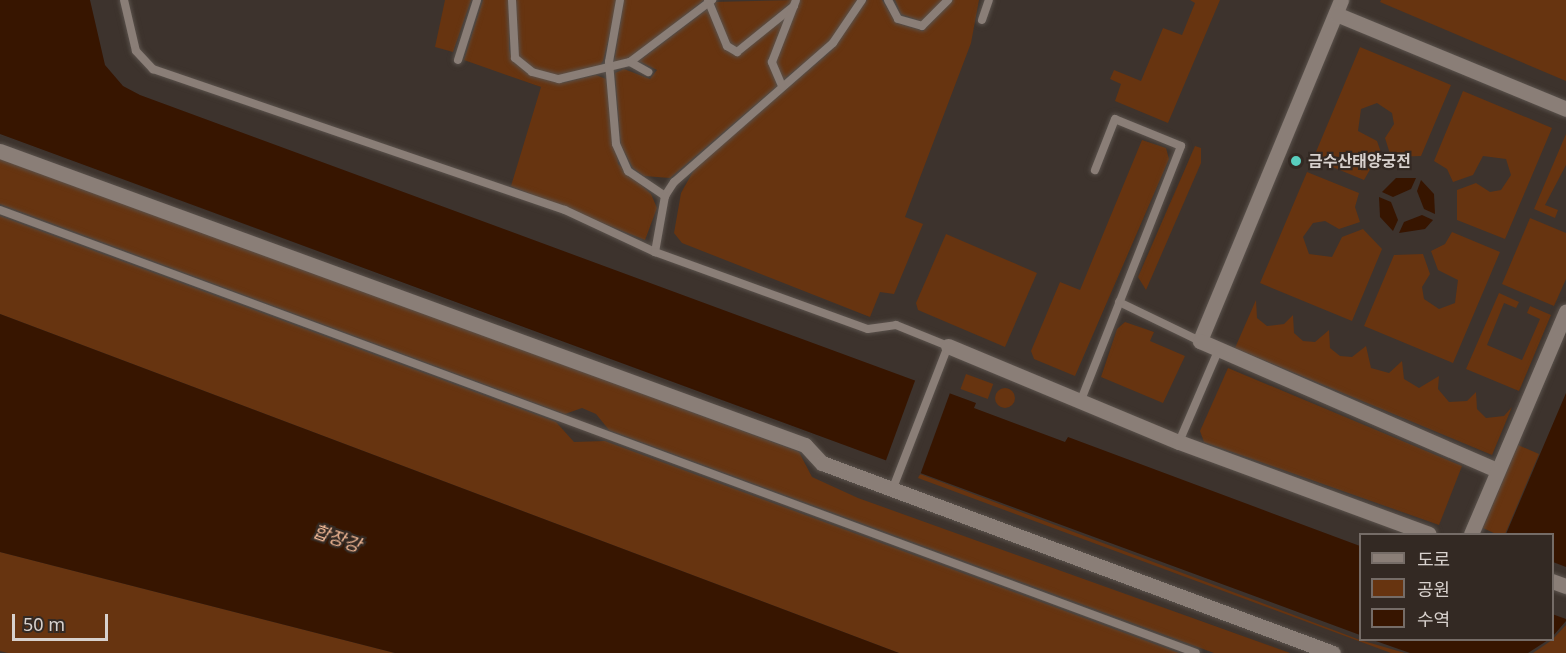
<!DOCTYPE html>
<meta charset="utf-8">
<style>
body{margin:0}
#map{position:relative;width:1566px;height:653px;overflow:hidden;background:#3d332d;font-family:"Noto Sans","Noto Sans KR",sans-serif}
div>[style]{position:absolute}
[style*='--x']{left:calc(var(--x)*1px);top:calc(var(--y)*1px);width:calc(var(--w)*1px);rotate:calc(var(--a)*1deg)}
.green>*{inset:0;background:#673410;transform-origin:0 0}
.round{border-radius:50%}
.water>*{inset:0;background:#371500}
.pier>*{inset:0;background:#3d332d;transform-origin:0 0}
.roads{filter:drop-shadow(0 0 2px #5a524c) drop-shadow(0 0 2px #5a524c)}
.lane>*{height:8px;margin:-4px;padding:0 4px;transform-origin:4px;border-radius:4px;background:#8a7e77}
.street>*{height:15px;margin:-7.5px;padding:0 7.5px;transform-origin:7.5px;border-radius:7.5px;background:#8a7e77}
.secondary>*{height:15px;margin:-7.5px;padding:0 7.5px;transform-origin:7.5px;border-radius:7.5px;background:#8a7e77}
.dots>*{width:16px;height:16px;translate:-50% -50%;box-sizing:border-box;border:3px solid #332923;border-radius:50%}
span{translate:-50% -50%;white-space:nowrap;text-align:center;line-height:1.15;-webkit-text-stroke:4.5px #332923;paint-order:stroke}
.poi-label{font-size:16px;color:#d8d1cd;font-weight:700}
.left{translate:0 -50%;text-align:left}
.water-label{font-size:18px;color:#f4ba97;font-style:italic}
.legend{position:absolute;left:1359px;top:533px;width:195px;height:108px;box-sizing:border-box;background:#332923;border:2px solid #756c67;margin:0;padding:8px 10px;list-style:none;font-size:18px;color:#d8d1cd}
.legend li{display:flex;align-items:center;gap:12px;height:30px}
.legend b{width:30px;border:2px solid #756c67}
.scale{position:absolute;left:12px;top:614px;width:96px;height:27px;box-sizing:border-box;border:3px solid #d8d1cd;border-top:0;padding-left:8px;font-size:18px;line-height:21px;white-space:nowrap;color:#d8d1cd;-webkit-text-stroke:4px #332923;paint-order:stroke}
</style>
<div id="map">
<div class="green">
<i style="clip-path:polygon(445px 0,471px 0,453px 52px,435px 47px)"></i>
<i style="clip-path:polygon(483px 0,510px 0,509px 49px,512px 60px,529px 74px,562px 83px,596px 75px,606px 79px,618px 164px,651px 194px,657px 208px,645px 240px,511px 186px,541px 87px,464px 60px)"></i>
<i style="clip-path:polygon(516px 0,618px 0,603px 61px,598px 68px,558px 76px,533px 69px,519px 57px)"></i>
<i style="clip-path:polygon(624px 0,704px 0,628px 60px,614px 63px)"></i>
<i style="clip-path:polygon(794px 0,736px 49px,729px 43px,714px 2px)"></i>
<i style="clip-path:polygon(800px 0,857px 0,831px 41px,784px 79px,775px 68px,777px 52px)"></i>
<i style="clip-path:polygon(867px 0,882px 0,896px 23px,923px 31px,953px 0,979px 0,971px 43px,905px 217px,923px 224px,894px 294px,880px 292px,870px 317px,682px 243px,674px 233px,681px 193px,695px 168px,831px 51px)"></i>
<i style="clip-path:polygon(895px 0,944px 0,921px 21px,901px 14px)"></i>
<i style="clip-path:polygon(1190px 0,1220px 0,1168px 123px,1115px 101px,1121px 84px,1110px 79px,1114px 70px,1141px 81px,1163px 28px,1182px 35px,1195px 3px)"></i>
<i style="clip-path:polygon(1566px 0,1566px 81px,1380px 2px,1381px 0)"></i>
<i style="clip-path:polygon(709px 8px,737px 54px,787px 17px,770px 62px,777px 86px,670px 178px,644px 176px,633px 168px,621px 145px,615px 73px,624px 69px,650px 79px,657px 70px,639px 61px)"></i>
<i style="clip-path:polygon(1360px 47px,1451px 85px,1421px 156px,1391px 157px,1385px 138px,1394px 124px,1392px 113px,1377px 103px,1361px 109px,1358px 131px,1377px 141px,1384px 161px,1372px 166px,1364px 180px,1313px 159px)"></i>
<i style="clip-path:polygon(1463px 91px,1552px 128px,1505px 239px,1457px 220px,1457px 190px,1476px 183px,1490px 192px,1501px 190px,1511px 175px,1506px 159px,1483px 156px,1473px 175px,1453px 182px,1447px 169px,1434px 161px)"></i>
<i style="clip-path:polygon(1566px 134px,1566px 165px,1545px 205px,1558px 210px,1555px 218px,1534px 209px)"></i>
<i style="clip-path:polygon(1142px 140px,1166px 148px,1169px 159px,1075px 376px,1034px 359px,1031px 351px,1060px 282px,1080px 290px)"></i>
<i style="clip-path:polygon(1195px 146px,1201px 148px,1201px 163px,1146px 290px,1138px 277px)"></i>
<i style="clip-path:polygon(0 156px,799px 452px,812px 477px,858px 498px,1290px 653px,1214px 653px,609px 430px,596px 414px,582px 408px,565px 414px,0 204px)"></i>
<i style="clip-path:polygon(1307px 172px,1359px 193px,1355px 207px,1360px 222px,1339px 229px,1325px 221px,1313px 223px,1303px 237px,1309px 254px,1332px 257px,1342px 237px,1363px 229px,1382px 249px,1352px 321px,1260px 283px)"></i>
<i style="clip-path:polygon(0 216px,556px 422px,574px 442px,605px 441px,1179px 653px,899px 653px,0 314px)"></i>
<i style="clip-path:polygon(1530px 218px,1566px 233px,1566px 279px,1554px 306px,1502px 284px)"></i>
<i style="clip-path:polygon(1452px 232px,1500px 252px,1453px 363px,1364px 326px,1394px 255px,1423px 254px,1430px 274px,1422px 287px,1424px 299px,1439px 309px,1455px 303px,1458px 280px,1438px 270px,1431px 251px,1445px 244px)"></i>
<i style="clip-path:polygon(946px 234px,1037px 273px,1005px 347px,918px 310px,916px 303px)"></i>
<i style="clip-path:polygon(1499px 293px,1519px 302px,1516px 308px,1504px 303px,1487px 345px,1522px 360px,1540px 319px,1527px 313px,1530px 306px,1551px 315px,1519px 391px,1466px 369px)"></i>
<i style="clip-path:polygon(1256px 300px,1257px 318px,1267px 326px,1284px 324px,1293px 315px,1294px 333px,1303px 341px,1315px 342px,1329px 330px,1330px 348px,1340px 356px,1352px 357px,1366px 346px,1371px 368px,1389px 373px,1402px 361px,1404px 379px,1419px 388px,1439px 376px,1438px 389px,1449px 402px,1467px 401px,1476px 392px,1477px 409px,1486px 418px,1504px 416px,1512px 407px,1492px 455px,1235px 348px)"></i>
<i style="clip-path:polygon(1125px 322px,1154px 332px,1150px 341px,1185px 356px,1163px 403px,1101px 377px,1117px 329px)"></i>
<i style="clip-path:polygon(1228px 368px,1462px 466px,1439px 525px,1204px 442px,1200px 431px)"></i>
<i style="left:966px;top:374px;width:29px;height:16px;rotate:20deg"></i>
<i class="round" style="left:995px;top:388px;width:20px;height:20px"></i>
<i style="clip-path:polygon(1518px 445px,1539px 454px,1505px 534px,1496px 534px,1483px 528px)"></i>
<i style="clip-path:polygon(920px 474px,1360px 640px,1405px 653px,1391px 653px,918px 478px)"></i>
<i style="clip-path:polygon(0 553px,0 552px,395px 653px,8px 653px,0 651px)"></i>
<i style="clip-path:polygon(1566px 625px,1566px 653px,1533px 653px,1552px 640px)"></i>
</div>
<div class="water">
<i style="clip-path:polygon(0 0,90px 0,105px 65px,123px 86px,140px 95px,976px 403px,974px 408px,1065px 442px,1068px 437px,1360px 546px,1360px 635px,0 134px)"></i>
<i style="clip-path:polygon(1396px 178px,1416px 178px,1411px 189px,1393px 197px,1382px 192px)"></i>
<i style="clip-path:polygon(1421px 180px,1434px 194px,1435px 214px,1424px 209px,1417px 191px)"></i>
<i style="clip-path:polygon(1379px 197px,1391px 202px,1398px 220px,1393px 231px,1380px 217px)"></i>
<i style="clip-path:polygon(1422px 215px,1433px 220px,1425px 229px,1399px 233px,1404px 222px)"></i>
<i style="clip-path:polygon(0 314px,69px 340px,899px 653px,395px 653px,0 552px)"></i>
<i style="clip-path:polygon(1566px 393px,1566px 621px,1553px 636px,1552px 534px,1506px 534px)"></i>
<i style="clip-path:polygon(1373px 640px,1548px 640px,1528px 653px,1410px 653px)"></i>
</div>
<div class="pier">
<i style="left:916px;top:378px;width:37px;height:90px;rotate:20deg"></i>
<i style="clip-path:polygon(1553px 562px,1566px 567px,1566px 619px,1552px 614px)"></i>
</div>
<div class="roads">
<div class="lane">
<i style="--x:124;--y:0;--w:52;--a:76.8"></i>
<i style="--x:136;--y:51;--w:25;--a:47"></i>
<i style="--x:153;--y:69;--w:435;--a:18.9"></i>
<i style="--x:565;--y:210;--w:99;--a:25"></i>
<i style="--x:512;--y:0;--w:58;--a:87"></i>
<i style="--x:515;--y:58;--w:22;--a:39"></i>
<i style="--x:532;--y:72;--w:28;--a:15"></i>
<i style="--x:559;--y:79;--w:73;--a:-13.5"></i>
<i style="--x:630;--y:62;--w:103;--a:-37.1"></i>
<i style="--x:620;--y:0;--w:63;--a:100.1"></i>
<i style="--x:609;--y:62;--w:82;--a:85.1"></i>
<i style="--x:616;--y:144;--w:30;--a:66"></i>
<i style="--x:628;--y:171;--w:45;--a:34"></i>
<i style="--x:708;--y:0;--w:50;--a:67.6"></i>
<i style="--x:727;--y:46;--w:12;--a:31"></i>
<i style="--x:737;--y:52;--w:73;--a:-38.9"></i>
<i style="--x:862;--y:0;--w:52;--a:124"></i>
<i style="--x:833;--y:43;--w:211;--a:138.8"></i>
<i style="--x:674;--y:182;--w:17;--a:123"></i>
<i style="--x:665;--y:196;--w:57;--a:100.1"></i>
<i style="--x:655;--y:252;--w:226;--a:19.9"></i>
<i style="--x:868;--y:329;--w:28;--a:-8"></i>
<i style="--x:896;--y:325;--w:56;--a:22"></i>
<i style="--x:948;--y:346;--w:152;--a:111.2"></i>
<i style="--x:888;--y:0;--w:21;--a:62"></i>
<i style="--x:898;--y:19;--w:25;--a:16"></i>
<i style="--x:922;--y:26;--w:37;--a:-45"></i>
<i style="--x:982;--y:20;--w:21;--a:-71"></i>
<i style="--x:458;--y:60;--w:63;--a:-72.4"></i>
<i style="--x:630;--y:62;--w:21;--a:29"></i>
<i style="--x:782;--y:86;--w:26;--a:-113"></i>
<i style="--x:772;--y:62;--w:66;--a:-68.8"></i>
<i style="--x:0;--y:210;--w:1275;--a:20.32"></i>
<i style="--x:1119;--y:302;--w:90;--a:25.7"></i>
<i style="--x:1081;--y:400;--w:273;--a:-68.5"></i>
<i style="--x:1181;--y:146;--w:71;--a:-157.8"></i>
<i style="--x:1115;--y:119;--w:55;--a:111.4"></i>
<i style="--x:1179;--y:442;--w:99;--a:-66.8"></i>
</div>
<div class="street">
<i style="--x:1341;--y:0;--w:369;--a:112.5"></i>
<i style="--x:1200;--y:341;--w:324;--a:23.5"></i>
<i style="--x:1336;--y:14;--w:249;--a:22.4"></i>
<i style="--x:0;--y:151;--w:857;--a:20.06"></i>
<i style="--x:805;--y:445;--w:25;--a:47"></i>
<i style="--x:948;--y:346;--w:250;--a:22.6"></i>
<i style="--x:1179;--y:442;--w:266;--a:20.2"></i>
<i style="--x:1471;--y:534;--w:242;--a:-66.9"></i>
<i style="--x:1552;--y:581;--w:15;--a:20"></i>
</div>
<div class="secondary">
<i style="--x:822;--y:463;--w:545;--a:20.4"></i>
</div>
</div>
<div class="dots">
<i style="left:1296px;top:161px;background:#59cebe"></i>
</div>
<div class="poi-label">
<span class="left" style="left:1308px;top:161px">금수산태양궁전</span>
</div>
<div class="water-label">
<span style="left:337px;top:538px;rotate:19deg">합장강</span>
</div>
<ul class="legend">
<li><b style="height:8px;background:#8a7e77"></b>도로</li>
<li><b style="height:16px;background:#673410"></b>공원</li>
<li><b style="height:16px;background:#371500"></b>수역</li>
</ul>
<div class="scale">50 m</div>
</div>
